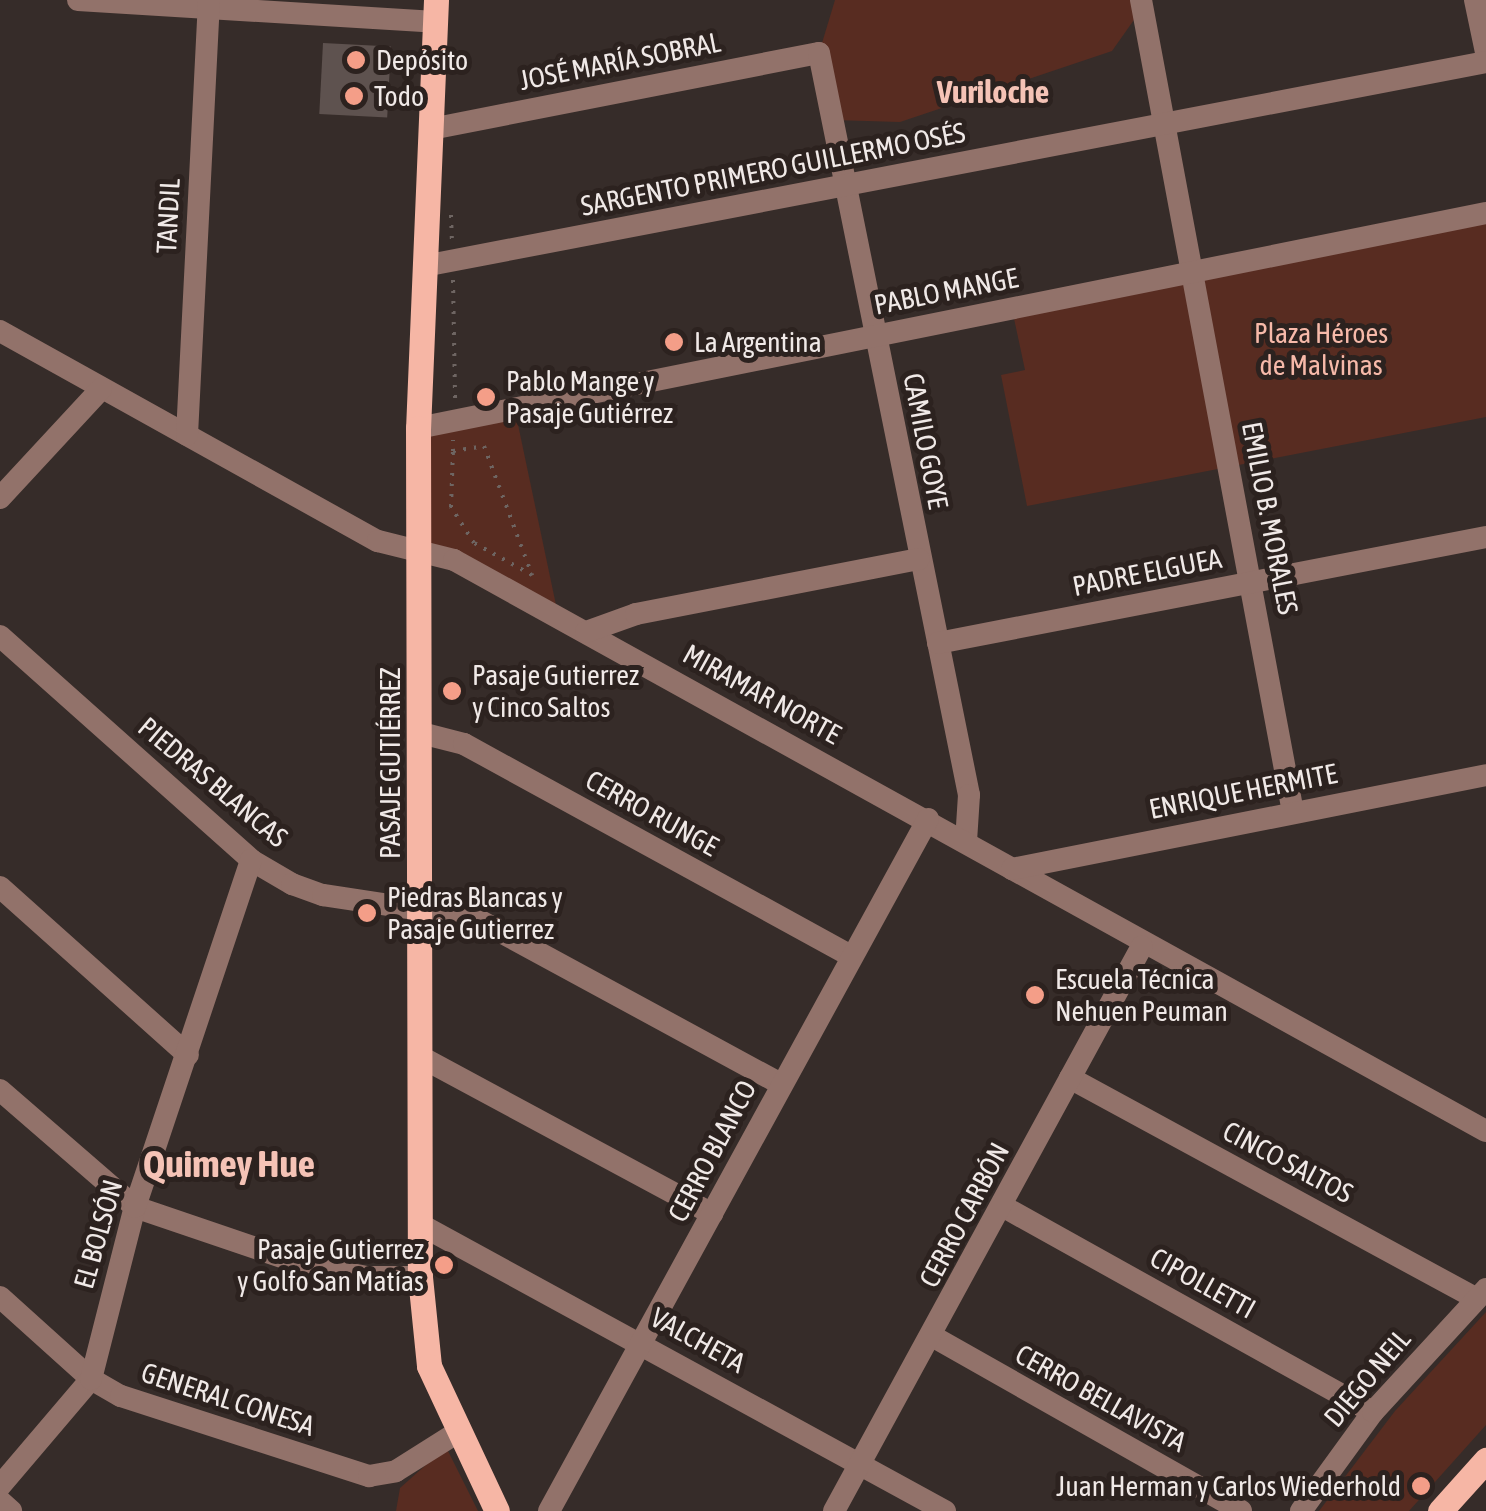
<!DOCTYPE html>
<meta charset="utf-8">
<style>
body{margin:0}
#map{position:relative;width:1486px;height:1511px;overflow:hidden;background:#362c29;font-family:"Asap Condensed",sans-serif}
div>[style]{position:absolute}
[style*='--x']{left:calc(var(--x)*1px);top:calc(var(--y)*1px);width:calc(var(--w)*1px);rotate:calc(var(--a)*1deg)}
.green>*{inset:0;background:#582c21}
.building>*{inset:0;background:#5e524f;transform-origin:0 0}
.path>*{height:4px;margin-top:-2px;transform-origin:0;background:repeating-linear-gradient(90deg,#6e6562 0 2.5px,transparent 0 10.5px)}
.minor>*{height:22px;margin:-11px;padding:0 11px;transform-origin:11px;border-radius:11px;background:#92726a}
.major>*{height:25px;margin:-12.5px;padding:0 12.5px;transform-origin:12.5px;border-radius:12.5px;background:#f6b6a5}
.dots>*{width:28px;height:28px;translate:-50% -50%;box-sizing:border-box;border:5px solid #2c221f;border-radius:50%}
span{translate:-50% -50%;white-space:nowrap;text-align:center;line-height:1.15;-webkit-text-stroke:10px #2c221f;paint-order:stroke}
.poi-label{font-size:28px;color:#f0e9e7}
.left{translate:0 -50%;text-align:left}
.right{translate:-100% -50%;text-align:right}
.street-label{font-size:28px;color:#f0e9e7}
.park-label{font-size:28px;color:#f6b9a9}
.quarter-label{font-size:32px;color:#f5c3b6;font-weight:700}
.district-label{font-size:38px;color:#f5c3b6;font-weight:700}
</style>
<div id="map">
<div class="green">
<i style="clip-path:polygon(835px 0,1148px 0,1112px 51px,900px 122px,833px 120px,819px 53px)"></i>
<i style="clip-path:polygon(1486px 213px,1486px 417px,1027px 506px,1001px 375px,1025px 370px,1012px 309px)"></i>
<i style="clip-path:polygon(516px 415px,556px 605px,426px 547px,424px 433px)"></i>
<i style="clip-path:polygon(1486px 1312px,1486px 1425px,1409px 1511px,1319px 1511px,1395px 1411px)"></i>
<i style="clip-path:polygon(446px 1447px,478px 1511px,396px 1511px,400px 1488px)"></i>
</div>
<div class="building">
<i style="left:323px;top:43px;width:68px;height:71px;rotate:3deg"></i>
</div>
<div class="path">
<i style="--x:451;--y:215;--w:25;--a:88"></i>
<i style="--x:453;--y:280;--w:120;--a:89"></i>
<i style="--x:453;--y:451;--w:31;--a:-9"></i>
<i style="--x:484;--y:446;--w:138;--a:69.6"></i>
<i style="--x:532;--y:575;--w:66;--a:-151.1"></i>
<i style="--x:474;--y:543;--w:43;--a:-122.6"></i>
<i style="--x:451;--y:507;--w:56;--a:-88"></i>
<i style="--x:453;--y:451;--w:11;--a:-90"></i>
</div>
<div class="minor">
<i style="--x:78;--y:0;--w:358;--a:3.5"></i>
<i style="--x:1141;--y:0;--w:826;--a:79.4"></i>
<i style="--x:1475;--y:0;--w:53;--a:78.1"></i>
<i style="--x:431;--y:129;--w:395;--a:-11.1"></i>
<i style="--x:819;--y:53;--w:757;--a:78.57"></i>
<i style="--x:969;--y:795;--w:46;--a:93.7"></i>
<i style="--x:424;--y:266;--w:1081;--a:-10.87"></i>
<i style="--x:0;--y:331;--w:432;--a:29.1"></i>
<i style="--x:378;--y:541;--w:78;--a:14"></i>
<i style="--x:454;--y:560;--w:1179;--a:28.96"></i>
<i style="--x:418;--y:428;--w:1089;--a:-11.38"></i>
<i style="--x:187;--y:435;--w:436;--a:-87.1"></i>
<i style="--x:0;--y:498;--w:149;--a:-47.2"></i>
<i style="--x:586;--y:632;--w:53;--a:-19.8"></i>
<i style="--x:636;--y:614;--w:288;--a:-11"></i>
<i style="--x:0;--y:636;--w:336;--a:41.7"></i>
<i style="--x:251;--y:860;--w:48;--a:30.3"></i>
<i style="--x:292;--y:884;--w:33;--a:20"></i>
<i style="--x:323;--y:895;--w:154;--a:8.6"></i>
<i style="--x:475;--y:918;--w:349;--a:28.5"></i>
<i style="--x:938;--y:643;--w:558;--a:-10.95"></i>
<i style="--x:421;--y:733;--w:44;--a:14.3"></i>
<i style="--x:464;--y:744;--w:441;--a:28.7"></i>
<i style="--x:1012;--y:869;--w:483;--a:-11.2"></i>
<i style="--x:0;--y:887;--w:252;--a:41.8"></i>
<i style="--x:419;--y:1056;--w:333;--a:28.3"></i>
<i style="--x:1070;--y:1078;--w:462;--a:28.5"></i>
<i style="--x:0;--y:1090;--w:179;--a:40.9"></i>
<i style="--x:135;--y:1207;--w:180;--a:18.8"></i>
<i style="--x:305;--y:1265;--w:63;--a:11"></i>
<i style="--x:367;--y:1277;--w:53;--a:0"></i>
<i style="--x:1004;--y:1207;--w:422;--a:29.1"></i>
<i style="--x:421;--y:1225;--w:597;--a:28.63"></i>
<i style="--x:0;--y:1297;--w:122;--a:42"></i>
<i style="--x:91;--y:1379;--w:34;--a:30"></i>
<i style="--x:121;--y:1396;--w:261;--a:17.9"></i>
<i style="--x:369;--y:1476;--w:27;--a:-10"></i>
<i style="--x:396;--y:1471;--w:73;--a:-32.2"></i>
<i style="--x:932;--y:1336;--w:355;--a:29.5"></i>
<i style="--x:0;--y:1486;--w:140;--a:-49.6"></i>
<i style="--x:91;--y:1379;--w:178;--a:-75.7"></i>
<i style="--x:135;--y:1207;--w:366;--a:-71.5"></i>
<i style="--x:0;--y:1501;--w:15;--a:42"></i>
<i style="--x:549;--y:1511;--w:789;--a:-61.29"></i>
<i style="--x:834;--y:1511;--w:643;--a:-61.4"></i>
<i style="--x:1301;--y:1511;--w:122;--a:-54"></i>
<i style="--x:1373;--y:1412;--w:167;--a:-47.4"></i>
</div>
<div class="major">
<i style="--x:436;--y:0;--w:428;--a:92.4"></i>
<i style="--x:418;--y:428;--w:849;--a:89.87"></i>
<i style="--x:420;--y:1277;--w:89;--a:84.2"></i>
<i style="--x:429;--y:1366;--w:160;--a:64.9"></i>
<i style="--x:1440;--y:1511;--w:69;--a:-48"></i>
</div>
<div class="dots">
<i style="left:356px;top:60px;background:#f49e88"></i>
<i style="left:354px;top:96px;background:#f49e88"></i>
<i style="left:674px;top:342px;background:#f49e88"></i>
<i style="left:486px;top:397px;background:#f49e88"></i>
<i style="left:452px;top:691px;background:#f49e88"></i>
<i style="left:367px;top:913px;background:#f49e88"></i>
<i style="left:1035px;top:995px;background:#f49e88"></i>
<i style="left:444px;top:1265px;background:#f49e88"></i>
<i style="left:1421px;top:1486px;background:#f49e88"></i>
</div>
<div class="poi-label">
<span class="left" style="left:376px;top:60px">Depósito</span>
<span class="left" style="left:374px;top:96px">Todo</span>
<span class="left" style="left:694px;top:342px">La Argentina</span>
<span class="left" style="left:506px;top:397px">Pablo Mange y<br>Pasaje Gutiérrez</span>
<span class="left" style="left:472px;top:691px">Pasaje Gutierrez<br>y Cinco Saltos</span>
<span class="left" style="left:387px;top:913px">Piedras Blancas y<br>Pasaje Gutierrez</span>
<span class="left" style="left:1055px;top:995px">Escuela Técnica<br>Nehuen Peuman</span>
<span class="right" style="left:424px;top:1265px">Pasaje Gutierrez<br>y Golfo San Matías</span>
<span class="right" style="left:1401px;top:1486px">Juan Herman y Carlos Wiederhold</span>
</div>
<div class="street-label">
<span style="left:620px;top:61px;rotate:-11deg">JOSÉ MARÍA SOBRAL</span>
<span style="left:773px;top:169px;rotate:-11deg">SARGENTO PRIMERO GUILLERMO OSÉS</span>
<span style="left:168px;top:216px;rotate:-87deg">TANDIL</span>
<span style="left:946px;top:291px;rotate:-11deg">PABLO MANGE</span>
<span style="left:926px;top:441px;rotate:79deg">CAMILO GOYE</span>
<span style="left:1270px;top:518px;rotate:79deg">EMILIO B. MORALES</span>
<span style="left:1147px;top:572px;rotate:-11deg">PADRE ELGUEA</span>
<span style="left:762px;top:694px;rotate:29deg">MIRAMAR NORTE</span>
<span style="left:390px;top:763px;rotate:-90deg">PASAJE GUTIÉRREZ</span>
<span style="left:213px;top:782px;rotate:40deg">PIEDRAS BLANCAS</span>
<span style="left:1243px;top:791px;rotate:-11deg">ENRIQUE HERMITE</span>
<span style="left:652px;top:813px;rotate:29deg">CERRO RUNGE</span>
<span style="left:712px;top:1151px;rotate:-62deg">CERRO BLANCO</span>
<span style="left:1288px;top:1162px;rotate:28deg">CINCO SALTOS</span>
<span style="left:964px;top:1215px;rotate:-62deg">CERRO CARBÓN</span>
<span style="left:98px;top:1234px;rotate:-74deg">EL BOLSÓN</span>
<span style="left:1203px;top:1283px;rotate:29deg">CIPOLLETTI</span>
<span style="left:698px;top:1340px;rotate:29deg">VALCHETA</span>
<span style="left:1367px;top:1378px;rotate:-50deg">DIEGO NEIL</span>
<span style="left:1101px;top:1398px;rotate:29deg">CERRO BELLAVISTA</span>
<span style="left:228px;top:1399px;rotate:18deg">GENERAL CONESA</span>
</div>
<div class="park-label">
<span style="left:1321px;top:349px">Plaza Héroes<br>de Malvinas</span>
</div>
<div class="quarter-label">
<span style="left:993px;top:92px">Vuriloche</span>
</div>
<div class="district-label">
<span style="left:229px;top:1164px">Quimey Hue</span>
</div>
</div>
